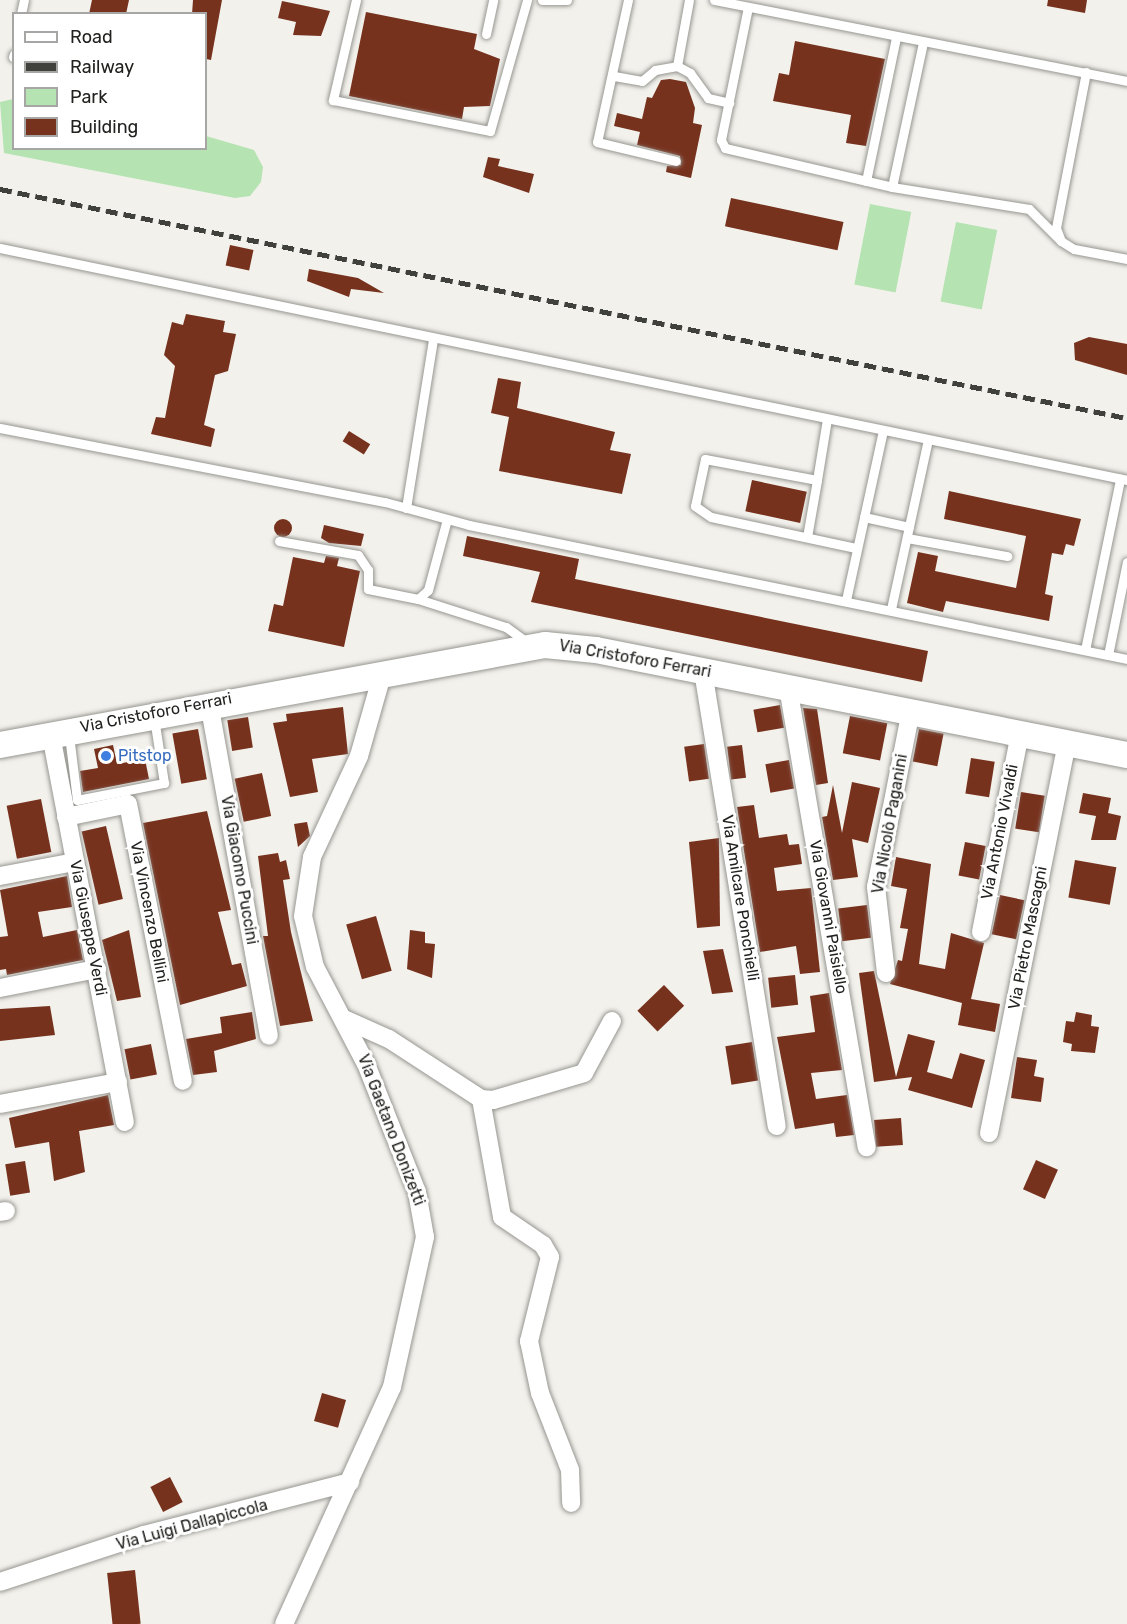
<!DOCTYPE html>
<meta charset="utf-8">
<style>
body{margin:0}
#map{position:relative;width:1127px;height:1624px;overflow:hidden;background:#f2f1ec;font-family:Rubik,sans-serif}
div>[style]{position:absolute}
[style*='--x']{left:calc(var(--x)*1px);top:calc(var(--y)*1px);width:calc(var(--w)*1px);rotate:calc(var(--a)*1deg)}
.green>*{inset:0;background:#b5e3b2;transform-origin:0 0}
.building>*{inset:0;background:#77321e;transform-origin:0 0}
.round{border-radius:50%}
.roads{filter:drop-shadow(0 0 2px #979691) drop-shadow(0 0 2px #979691)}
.service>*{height:9px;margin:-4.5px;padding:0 4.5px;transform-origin:4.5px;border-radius:4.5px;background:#fff}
.minor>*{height:18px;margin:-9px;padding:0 9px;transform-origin:9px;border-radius:9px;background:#fff}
.secondary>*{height:26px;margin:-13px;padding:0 13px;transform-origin:13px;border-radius:13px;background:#fff}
.rail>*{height:4.5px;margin-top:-2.25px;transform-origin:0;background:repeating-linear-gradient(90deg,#40403d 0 12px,transparent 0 18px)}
.dots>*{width:16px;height:16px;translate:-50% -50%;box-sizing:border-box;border:3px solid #fff;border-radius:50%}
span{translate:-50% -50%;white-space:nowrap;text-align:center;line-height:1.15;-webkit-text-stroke:6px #fff;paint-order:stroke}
.street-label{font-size:16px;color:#21211f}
.shop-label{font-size:16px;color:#366cbe}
.left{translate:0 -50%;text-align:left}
.legend{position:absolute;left:12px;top:12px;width:195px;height:138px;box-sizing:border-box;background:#fff;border:2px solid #a6a6a5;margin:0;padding:8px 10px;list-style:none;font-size:18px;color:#21211f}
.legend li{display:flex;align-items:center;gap:12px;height:30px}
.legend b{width:30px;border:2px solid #a6a6a5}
</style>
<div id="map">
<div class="green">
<i style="clip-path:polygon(13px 99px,14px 148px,206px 148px,206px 136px,254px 150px,263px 167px,261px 182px,250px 196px,235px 198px,4px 153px,0 102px)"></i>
<i style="left:870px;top:204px;width:42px;height:82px;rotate:11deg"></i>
<i style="left:956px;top:222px;width:42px;height:81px;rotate:11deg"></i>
</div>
<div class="building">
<i style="clip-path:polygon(92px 0,129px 0,126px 14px,89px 14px)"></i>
<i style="clip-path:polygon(193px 0,222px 0,211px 60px,206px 59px,206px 14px,192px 14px)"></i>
<i style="clip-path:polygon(1048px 0,1087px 0,1085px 13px,1047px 6px)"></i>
<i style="clip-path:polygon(282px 1px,330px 11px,321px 36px,293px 35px,296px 22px,278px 18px)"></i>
<i style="clip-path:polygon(366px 12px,477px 34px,474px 49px,500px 59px,490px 106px,464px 107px,462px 119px,349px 96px)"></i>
<i style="clip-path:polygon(795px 41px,885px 59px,866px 146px,846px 143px,851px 115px,773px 101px,779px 73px,789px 75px)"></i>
<i style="clip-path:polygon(670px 79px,686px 82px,695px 108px,693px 123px,702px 125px,691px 178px,666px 172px,667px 166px,681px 165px,680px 156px,637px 145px,640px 132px,614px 126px,617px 113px,642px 119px,647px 97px,652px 98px,661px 80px)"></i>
<i style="clip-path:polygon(488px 157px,500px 159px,498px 166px,534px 174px,529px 193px,483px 177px)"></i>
<i style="left:731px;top:198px;width:115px;height:29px;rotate:12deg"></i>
<i style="left:230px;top:245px;width:24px;height:21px;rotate:12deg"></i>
<i style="clip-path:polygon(309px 269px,358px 278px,384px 293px,351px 289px,349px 297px,307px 281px)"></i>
<i style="clip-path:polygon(186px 314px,225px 321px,223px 332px,236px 334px,228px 371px,215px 375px,204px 425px,215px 429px,211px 447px,151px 434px,156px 417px,165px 418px,175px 366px,164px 355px,172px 322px,183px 325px)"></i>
<i style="clip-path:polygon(1089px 337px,1127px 344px,1127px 375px,1075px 360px,1074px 343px)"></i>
<i style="clip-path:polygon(498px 378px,521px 382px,517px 408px,615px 432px,610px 450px,631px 454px,622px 494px,499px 471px,509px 417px,491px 413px)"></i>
<i style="left:349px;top:431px;width:25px;height:12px;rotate:32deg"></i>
<i style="left:752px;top:480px;width:56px;height:32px;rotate:12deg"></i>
<i style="clip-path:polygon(949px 491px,1081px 519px,1074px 546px,1066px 544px,1063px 555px,1052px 553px,1045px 594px,1053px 596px,1049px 621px,946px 601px,943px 612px,907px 603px,918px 552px,938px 556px,935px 571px,1016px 588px,1026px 536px,944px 519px)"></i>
<i class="round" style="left:274px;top:519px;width:18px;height:18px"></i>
<i style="clip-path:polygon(324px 525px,364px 534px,361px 546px,329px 543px,321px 538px)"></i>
<i style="clip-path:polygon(467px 536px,579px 559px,575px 579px,928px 651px,922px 682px,531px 602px,540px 572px,463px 556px)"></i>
<i style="clip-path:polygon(326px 556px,339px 558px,337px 566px,360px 571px,344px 647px,268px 631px,274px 604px,283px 606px,293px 557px,324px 563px)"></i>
<i style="left:780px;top:705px;width:23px;height:27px;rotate:80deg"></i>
<i style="clip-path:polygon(343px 707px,348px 754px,312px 759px,318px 792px,290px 797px,273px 723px,287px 721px,286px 714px)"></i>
<i style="clip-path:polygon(803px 708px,817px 709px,828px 783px,816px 785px)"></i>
<i style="left:850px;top:716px;width:38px;height:38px;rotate:11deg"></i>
<i style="left:248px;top:717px;width:31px;height:21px;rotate:81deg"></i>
<i style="left:198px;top:729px;width:51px;height:26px;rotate:80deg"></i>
<i style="left:919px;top:729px;width:25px;height:33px;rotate:11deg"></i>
<i style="left:704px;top:744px;width:35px;height:20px;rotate:82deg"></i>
<i style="clip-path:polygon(113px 745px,117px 764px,145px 759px,149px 779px,83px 792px,80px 771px,98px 768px,94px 749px)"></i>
<i style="left:742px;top:745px;width:33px;height:15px;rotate:83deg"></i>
<i style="left:971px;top:758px;width:24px;height:36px;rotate:9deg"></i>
<i style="left:789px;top:760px;width:29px;height:24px;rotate:80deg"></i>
<i style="left:262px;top:773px;width:44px;height:28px;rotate:78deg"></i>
<i style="clip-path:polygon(852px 782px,880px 788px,868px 843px,852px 839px,858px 877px,833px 880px,822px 817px,827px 816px,833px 785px,842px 833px)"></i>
<i style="left:1021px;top:792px;width:24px;height:37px;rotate:9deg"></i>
<i style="clip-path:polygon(1083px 793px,1111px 798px,1108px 813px,1121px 816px,1116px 840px,1091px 840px,1096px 816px,1079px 813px)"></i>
<i style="left:41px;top:799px;width:54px;height:35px;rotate:79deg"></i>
<i style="clip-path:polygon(754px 805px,759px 838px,787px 834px,789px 845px,799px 844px,802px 864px,774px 868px,777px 891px,811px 888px,820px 972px,800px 974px,796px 946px,760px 952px,737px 807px)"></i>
<i style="clip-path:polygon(207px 811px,231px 910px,218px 912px,232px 965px,241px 963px,247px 986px,180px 1005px,143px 823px)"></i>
<i style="clip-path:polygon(307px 822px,310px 836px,298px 847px,294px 824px)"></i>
<i style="left:106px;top:826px;width:75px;height:25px;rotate:77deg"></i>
<i style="clip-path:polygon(719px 838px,720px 926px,697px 928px,689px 842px)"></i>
<i style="left:965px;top:842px;width:21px;height:34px;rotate:11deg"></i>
<i style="clip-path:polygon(278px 853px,280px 862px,286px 860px,290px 879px,283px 880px,291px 932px,313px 1021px,280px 1026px,263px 936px,268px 936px,258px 856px)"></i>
<i style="clip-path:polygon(896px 857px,931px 864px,919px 964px,945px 969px,951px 933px,984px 943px,971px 999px,1000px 1004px,995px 1032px,958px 1025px,962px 1003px,890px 984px,898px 960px,902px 961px,908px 929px,900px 928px,907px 889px,891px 886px)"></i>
<i style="left:1075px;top:860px;width:42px;height:38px;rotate:10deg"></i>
<i style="clip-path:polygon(67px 876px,72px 907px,38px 912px,43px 937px,77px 930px,83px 960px,7px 975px,6px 969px,0 970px,0 937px,8px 936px,0 890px)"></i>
<i style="left:1000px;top:895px;width:25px;height:40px;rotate:12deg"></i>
<i style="left:867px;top:905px;width:33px;height:29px;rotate:83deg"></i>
<i style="left:376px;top:916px;width:57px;height:31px;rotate:74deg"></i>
<i style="clip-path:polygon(129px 930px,141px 997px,117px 1001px,102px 940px)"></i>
<i style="clip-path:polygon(410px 930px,425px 932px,425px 943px,435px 944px,432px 978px,407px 969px)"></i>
<i style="clip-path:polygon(723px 949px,733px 992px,712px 994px,703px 951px)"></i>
<i style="clip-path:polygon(874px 971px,896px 1077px,908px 1034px,935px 1041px,927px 1072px,952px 1079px,960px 1053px,985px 1060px,972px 1108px,908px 1090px,912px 1077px,874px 1082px,859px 973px)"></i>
<i style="left:795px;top:975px;width:30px;height:27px;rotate:84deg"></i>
<i style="left:664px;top:985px;width:29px;height:37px;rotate:46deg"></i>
<i style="clip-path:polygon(829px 993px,842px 1070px,811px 1073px,816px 1099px,847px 1095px,854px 1135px,836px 1137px,834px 1123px,795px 1129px,777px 1037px,815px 1032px,810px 996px)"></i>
<i style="clip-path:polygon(50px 1006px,55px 1035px,0 1041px,0 1009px)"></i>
<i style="clip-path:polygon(252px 1012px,256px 1039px,214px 1051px,217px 1072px,193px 1075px,186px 1039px,222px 1033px,220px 1017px)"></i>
<i style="clip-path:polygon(1076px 1012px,1092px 1015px,1091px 1026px,1099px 1027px,1095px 1053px,1071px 1051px,1072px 1044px,1063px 1042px,1066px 1021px,1074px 1022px)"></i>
<i style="left:752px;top:1042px;width:39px;height:27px;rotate:81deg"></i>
<i style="left:151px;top:1044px;width:31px;height:27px;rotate:79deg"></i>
<i style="clip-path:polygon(1017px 1057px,1037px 1060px,1034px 1076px,1044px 1078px,1041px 1102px,1011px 1098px)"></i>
<i style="clip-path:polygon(108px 1095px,114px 1125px,79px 1131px,85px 1172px,54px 1181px,49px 1142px,15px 1148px,9px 1118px)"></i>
<i style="left:901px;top:1118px;width:27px;height:27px;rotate:86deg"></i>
<i style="left:1036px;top:1160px;width:24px;height:32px;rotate:24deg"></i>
<i style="left:25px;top:1161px;width:32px;height:20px;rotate:81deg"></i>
<i style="left:322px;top:1393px;width:25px;height:29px;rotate:16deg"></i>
<i style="left:170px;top:1477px;width:28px;height:22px;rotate:63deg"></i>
<i style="left:135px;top:1570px;width:54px;height:28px;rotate:84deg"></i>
</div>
<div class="roads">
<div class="service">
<i style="--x:356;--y:0;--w:103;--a:103"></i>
<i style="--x:333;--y:100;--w:160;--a:11.2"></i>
<i style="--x:490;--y:131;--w:136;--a:-74.2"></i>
<i style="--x:542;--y:0;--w:25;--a:0"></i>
<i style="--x:628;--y:0;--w:145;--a:102.3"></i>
<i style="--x:597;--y:142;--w:81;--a:13.5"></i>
<i style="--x:714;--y:0;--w:421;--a:11.1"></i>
<i style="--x:748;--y:7;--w:136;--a:101.5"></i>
<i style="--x:721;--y:140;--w:9;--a:63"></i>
<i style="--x:725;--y:148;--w:171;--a:13.1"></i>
<i style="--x:892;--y:187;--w:139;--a:9.1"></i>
<i style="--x:1029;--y:209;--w:45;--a:45"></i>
<i style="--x:21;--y:14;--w:14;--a:-78"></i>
<i style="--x:486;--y:34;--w:35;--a:-78"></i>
<i style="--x:13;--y:57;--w:3;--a:-72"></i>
<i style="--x:677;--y:66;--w:67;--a:-79.7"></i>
<i style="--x:1086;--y:72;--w:159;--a:100.9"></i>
<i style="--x:1056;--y:228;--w:14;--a:69"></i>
<i style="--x:1061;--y:241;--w:15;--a:32"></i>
<i style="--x:1074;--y:249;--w:54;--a:10.7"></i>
<i style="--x:614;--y:76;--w:28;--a:10"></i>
<i style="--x:642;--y:81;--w:17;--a:-40"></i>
<i style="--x:655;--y:70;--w:22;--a:-10"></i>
<i style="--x:677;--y:66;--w:15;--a:28"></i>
<i style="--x:690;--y:73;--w:31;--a:54"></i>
<i style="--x:708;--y:98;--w:22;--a:13"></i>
<i style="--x:866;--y:181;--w:147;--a:-78.2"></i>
<i style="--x:892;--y:187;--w:148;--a:-77.9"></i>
<i style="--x:0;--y:248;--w:1151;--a:11.63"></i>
<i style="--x:0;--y:428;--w:392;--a:10.9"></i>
<i style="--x:385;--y:502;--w:87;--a:15.3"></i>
<i style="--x:469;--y:525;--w:672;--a:11.51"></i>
<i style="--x:817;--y:480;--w:62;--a:-80.7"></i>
<i style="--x:406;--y:508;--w:171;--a:-80.9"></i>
<i style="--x:864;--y:517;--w:46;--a:12.5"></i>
<i style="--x:807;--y:537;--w:58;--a:-80"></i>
<i style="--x:817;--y:480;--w:114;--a:-169.4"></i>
<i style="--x:705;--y:459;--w:48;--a:102"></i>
<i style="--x:695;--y:506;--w:19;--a:35"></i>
<i style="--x:711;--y:517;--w:148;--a:12.1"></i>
<i style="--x:907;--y:538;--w:102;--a:10.2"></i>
<i style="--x:279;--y:541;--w:80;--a:10"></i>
<i style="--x:358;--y:555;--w:18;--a:56"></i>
<i style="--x:368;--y:570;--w:19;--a:90"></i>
<i style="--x:368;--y:589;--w:51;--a:11.3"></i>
<i style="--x:418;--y:599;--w:13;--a:-42"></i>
<i style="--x:428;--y:590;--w:73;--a:-75"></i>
<i style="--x:418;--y:599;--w:92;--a:17.7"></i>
<i style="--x:506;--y:627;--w:27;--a:36"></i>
<i style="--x:846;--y:600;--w:173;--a:-77.7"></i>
<i style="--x:891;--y:609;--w:173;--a:-77.7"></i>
<i style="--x:1085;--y:650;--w:175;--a:-78.4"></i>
<i style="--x:1108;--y:655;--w:95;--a:-78.5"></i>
<i style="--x:69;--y:735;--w:65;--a:83"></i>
<i style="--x:77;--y:800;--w:89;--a:-11.1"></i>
<i style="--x:164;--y:783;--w:66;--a:-98.7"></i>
</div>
<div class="minor">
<i style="--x:703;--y:671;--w:461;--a:80.8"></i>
<i style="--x:788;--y:687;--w:467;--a:80.3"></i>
<i style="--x:209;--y:703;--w:338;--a:79.8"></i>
<i style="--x:51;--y:735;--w:394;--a:79.2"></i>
<i style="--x:66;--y:817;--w:63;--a:-11.8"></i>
<i style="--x:128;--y:804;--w:282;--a:78.8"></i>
<i style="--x:0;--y:876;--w:76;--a:-10.6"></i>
<i style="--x:981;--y:932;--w:203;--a:-78.9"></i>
<i style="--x:886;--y:973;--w:87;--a:-96.6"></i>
<i style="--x:876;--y:887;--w:179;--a:-78.8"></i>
<i style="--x:0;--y:988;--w:99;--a:-11.1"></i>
<i style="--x:344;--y:1019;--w:49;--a:24"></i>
<i style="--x:389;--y:1039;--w:110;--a:33.1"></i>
<i style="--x:481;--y:1099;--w:12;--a:5"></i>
<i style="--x:493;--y:1100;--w:95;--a:-16.5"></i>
<i style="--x:584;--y:1073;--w:59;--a:-61.7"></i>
<i style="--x:481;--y:1099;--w:120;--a:79.9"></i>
<i style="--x:502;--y:1217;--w:50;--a:34.3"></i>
<i style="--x:543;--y:1245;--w:14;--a:60"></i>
<i style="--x:550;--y:1257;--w:87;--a:104"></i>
<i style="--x:529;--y:1341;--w:53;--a:78.1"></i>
<i style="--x:540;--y:1393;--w:83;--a:68.7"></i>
<i style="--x:570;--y:1470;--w:33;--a:88"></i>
<i style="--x:0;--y:1104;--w:120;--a:-10.6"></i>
<i style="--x:989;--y:1133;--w:399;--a:-78.7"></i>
<i style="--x:0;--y:1212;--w:6;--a:-9"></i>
<i style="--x:0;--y:1582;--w:151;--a:-18.1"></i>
<i style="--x:144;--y:1535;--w:213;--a:-14.4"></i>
<i style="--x:284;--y:1624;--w:260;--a:-65.5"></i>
<i style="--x:392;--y:1387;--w:154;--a:-77.6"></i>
<i style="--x:425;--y:1237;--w:46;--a:-100.1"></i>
<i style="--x:417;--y:1192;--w:138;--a:-111.7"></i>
<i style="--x:366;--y:1064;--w:110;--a:-117.7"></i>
<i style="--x:315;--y:967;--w:52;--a:-103.2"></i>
<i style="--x:303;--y:916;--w:60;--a:-81.3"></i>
<i style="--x:312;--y:857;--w:111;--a:-65"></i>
<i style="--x:359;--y:756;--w:87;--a:-74.1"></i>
</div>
<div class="secondary">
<i style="--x:0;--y:745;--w:554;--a:-10.4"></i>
<i style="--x:545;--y:645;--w:51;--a:5.6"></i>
<i style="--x:596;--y:650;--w:541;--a:11.19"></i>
</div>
</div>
<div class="rail">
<i style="--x:0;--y:189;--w:1150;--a:11.49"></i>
</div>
<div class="dots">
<i style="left:106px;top:756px;background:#3f7fe0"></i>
</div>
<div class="street-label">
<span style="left:635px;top:659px;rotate:10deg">Via Cristoforo Ferrari</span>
<span style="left:156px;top:713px;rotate:-11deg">Via Cristoforo Ferrari</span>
<span style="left:890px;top:824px;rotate:-80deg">Via Nicolò Paganini</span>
<span style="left:1000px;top:832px;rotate:-79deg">Via Antonio Vivaldi</span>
<span style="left:239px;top:870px;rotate:80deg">Via Giacomo Puccini</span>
<span style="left:740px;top:898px;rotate:81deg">Via Amilcare Ponchielli</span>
<span style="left:149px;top:912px;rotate:79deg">Via Vincenzo Bellini</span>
<span style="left:828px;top:917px;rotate:80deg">Via Giovanni Paisiello</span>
<span style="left:88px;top:928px;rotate:79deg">Via Giuseppe Verdi</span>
<span style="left:1028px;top:938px;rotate:-79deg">Via Pietro Mascagni</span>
<span style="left:391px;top:1130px;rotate:69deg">Via Gaetano Donizetti</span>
<span style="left:192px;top:1525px;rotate:-15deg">Via Luigi Dallapiccola</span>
</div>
<div class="shop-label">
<span class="left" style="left:118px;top:756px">Pitstop</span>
</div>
<ul class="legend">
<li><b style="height:8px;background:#fff"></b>Road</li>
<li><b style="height:8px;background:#40403d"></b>Railway</li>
<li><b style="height:16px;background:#b5e3b2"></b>Park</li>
<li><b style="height:16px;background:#77321e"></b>Building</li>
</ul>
</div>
